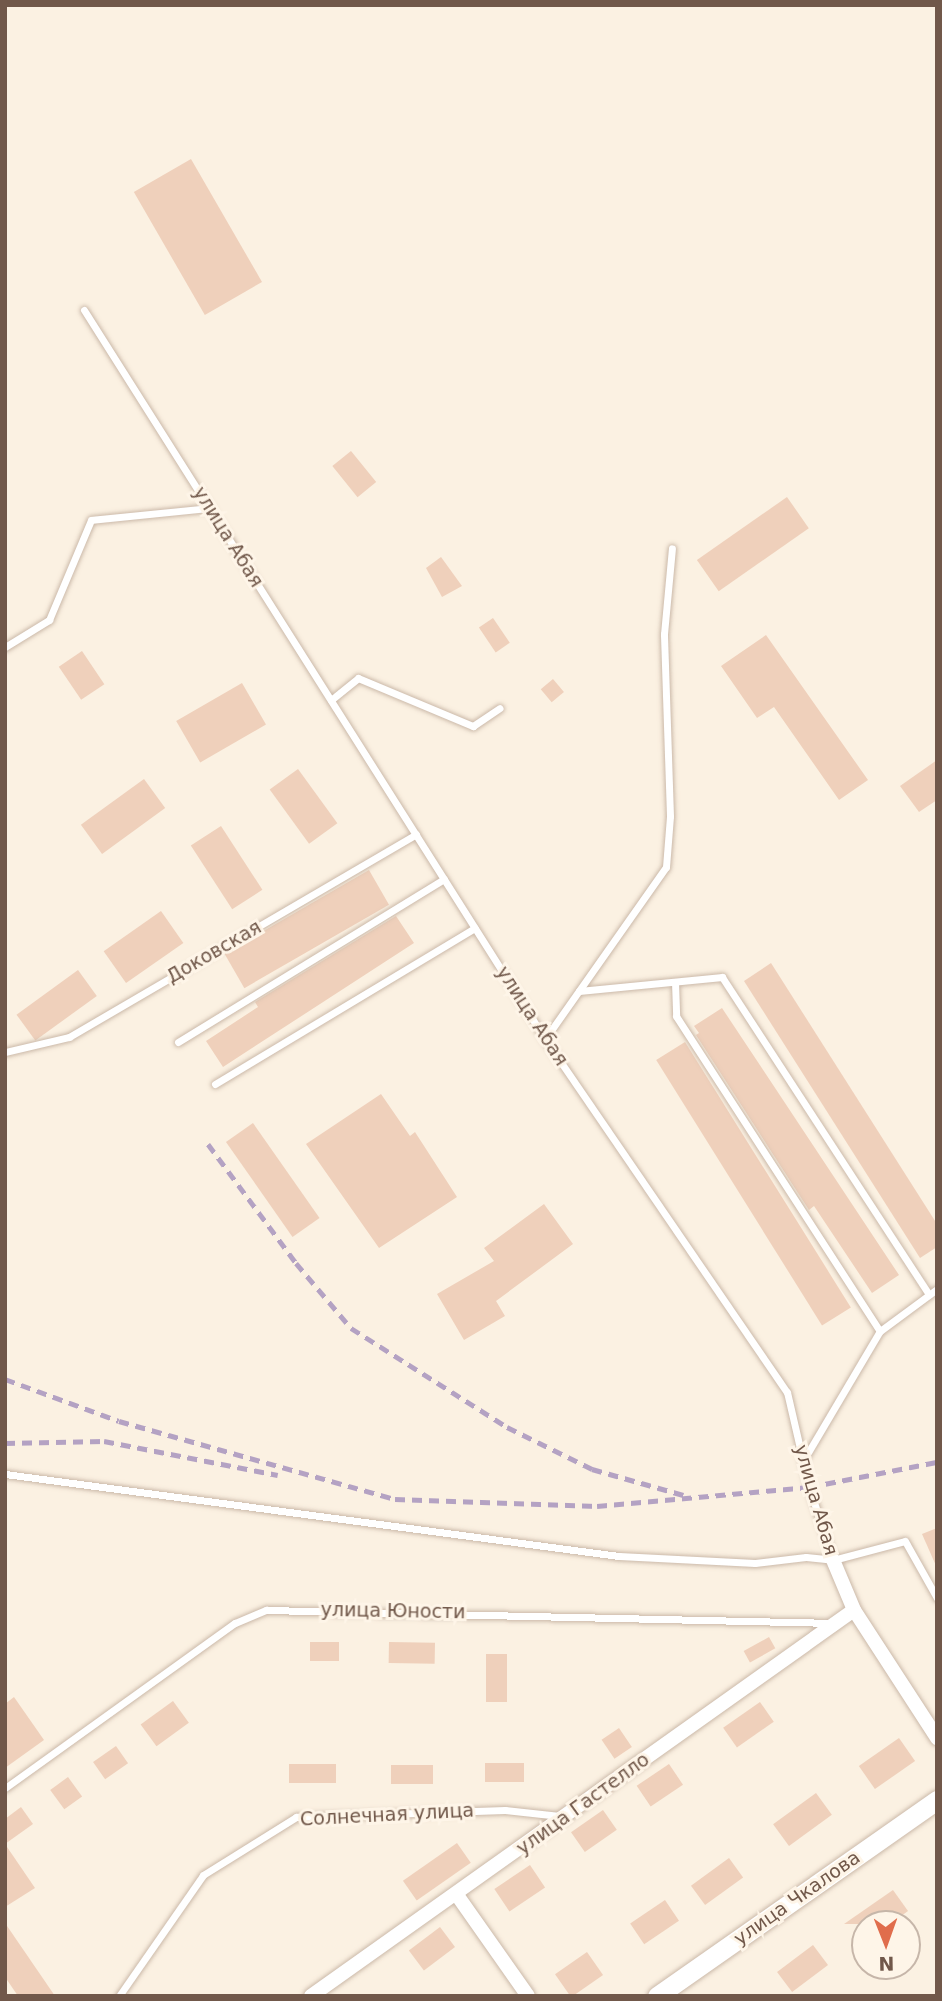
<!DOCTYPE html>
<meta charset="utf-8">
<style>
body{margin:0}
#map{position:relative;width:942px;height:2001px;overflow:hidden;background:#fbf1e2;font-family:"DejaVu Sans",sans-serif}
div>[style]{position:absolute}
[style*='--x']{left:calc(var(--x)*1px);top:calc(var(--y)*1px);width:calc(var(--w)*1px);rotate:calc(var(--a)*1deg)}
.building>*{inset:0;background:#efd0bb;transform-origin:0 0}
.roads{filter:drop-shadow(0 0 2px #cbb9a9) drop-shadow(0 0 2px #cbb9a9)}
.lane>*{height:7px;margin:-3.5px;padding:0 3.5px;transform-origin:3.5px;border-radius:3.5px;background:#fff}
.street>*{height:14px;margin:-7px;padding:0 7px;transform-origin:7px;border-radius:7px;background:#fff}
.secondary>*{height:19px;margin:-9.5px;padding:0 9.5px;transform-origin:9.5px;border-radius:9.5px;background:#fff}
.rail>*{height:5px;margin-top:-2.5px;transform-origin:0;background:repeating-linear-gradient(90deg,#b4a2c3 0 10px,transparent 0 17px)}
span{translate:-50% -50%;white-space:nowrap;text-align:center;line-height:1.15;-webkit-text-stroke:6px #fef5e8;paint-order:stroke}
.street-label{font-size:19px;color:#71584a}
.frame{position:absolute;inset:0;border:7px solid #71584a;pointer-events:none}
.north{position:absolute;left:851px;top:1910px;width:70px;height:70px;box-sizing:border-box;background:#fef5e8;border:2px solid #c6b6a9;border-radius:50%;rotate:179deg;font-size:19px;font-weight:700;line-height:28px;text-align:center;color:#71584a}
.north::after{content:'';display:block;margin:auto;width:24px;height:32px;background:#e06d4c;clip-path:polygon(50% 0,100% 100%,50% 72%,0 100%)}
</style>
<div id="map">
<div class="building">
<i style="left:191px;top:159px;width:142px;height:66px;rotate:60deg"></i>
<i style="left:351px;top:451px;width:40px;height:24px;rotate:51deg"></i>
<i style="left:787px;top:497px;width:38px;height:110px;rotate:55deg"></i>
<i style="clip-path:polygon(441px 557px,462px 586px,442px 597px,426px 568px)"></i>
<i style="left:493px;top:618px;width:30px;height:17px;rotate:56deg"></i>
<i style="clip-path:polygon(766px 635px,868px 780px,839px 800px,774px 707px,757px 718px,721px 666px)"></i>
<i style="left:82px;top:651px;width:40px;height:28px;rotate:56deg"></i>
<i style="left:553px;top:679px;width:17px;height:16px;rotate:50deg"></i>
<i style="left:242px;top:683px;width:48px;height:76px;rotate:60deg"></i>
<i style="clip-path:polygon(937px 760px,937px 800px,919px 812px,900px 786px)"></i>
<i style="left:298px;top:769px;width:67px;height:35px;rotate:54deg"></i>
<i style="left:144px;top:779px;width:36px;height:78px;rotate:54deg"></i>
<i style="left:221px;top:826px;width:76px;height:36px;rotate:57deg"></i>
<i style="left:369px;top:870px;width:40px;height:167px;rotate:60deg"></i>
<i style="left:161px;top:911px;width:39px;height:70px;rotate:55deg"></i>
<i style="clip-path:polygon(396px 916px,414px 943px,223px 1067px,206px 1041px,258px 1007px,255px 1002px)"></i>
<i style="clip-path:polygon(771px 963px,937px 1224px,937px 1247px,920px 1258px,744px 981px)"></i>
<i style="left:78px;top:970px;width:32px;height:76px;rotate:54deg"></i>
<i style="clip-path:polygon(722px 1008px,899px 1275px,872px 1293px,814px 1206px,809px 1210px,696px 1035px,699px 1033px,694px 1026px)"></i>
<i style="left:685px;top:1042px;width:313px;height:34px;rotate:58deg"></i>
<i style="clip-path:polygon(381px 1094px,410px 1136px,415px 1132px,457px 1197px,379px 1248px,306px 1144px)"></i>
<i style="left:253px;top:1123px;width:116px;height:33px;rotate:55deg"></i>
<i style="clip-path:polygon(544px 1204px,573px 1244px,496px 1301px,505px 1316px,464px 1340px,437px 1294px,494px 1261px,484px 1248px)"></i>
<i style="clip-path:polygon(937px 1528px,937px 1568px,922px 1534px)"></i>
<i style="left:769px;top:1637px;width:13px;height:29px;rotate:61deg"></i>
<i style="left:310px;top:1642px;width:29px;height:19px"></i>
<i style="left:389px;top:1642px;width:46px;height:21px;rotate:1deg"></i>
<i style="left:486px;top:1654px;width:21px;height:48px"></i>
<i style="clip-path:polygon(14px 1697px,44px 1740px,5px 1768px,5px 1704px)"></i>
<i style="left:173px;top:1701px;width:27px;height:40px;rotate:54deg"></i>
<i style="left:760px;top:1702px;width:24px;height:45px;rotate:55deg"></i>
<i style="left:619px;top:1728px;width:23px;height:21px;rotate:56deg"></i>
<i style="left:899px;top:1738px;width:28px;height:49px;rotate:55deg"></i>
<i style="left:116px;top:1746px;width:21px;height:28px;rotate:55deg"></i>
<i style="left:485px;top:1763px;width:39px;height:19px"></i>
<i style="left:289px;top:1764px;width:47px;height:19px"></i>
<i style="left:669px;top:1764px;width:25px;height:39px;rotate:56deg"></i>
<i style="left:391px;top:1765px;width:42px;height:19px"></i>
<i style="left:68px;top:1777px;width:24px;height:22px;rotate:54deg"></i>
<i style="left:816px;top:1793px;width:27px;height:53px;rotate:54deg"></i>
<i style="clip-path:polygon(21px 1807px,33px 1824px,5px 1844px,5px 1819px)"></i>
<i style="left:603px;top:1810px;width:24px;height:39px;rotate:55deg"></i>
<i style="left:457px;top:1843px;width:24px;height:66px;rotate:55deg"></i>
<i style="clip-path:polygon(5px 1844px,35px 1888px,5px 1907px)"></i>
<i style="left:729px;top:1858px;width:24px;height:47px;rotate:54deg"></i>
<i style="left:530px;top:1865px;width:27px;height:43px;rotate:56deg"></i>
<i style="clip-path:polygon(893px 1890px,908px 1911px,890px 1924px,844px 1924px)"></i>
<i style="left:665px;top:1900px;width:25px;height:42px;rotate:56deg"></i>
<i style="clip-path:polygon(5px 1923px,55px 1996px,18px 1996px,5px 1977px)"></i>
<i style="left:440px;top:1927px;width:25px;height:39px;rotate:53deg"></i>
<i style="left:813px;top:1945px;width:25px;height:45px;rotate:53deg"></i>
<i style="left:587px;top:1952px;width:28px;height:39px;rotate:55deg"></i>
</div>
<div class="roads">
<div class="lane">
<i style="--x:84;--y:310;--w:863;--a:57.69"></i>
<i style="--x:545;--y:1039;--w:428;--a:55.6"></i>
<i style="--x:787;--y:1392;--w:98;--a:77"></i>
<i style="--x:809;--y:1487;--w:77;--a:71.8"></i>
<i style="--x:5;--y:647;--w:52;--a:-31.5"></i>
<i style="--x:49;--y:620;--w:108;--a:-67.2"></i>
<i style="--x:91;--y:520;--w:119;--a:-5.8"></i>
<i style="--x:331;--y:700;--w:35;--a:-39"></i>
<i style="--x:358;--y:678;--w:125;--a:22.7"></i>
<i style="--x:473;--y:726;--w:32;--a:-34"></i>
<i style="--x:675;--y:982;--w:34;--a:88"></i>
<i style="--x:676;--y:1016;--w:375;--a:57.1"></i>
<i style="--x:579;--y:991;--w:144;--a:-5.6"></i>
<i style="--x:722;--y:977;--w:379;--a:56.9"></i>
<i style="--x:545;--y:1039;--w:210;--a:-54.9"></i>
<i style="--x:666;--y:867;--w:51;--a:-85.5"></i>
<i style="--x:670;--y:816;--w:182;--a:-91.9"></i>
<i style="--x:664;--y:634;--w:86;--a:-84.7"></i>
<i style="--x:178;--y:1042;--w:312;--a:-31.5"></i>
<i style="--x:5;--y:1052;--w:66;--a:-13.2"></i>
<i style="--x:69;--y:1037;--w:402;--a:-30.3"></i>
<i style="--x:215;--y:1084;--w:303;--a:-31"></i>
<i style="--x:803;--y:1461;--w:151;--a:-59.4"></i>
<i style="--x:880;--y:1331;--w:71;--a:-36.4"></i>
<i style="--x:5;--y:1474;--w:619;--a:7.61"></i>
<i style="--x:619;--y:1556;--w:136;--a:2.9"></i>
<i style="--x:755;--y:1563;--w:51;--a:-6.7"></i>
<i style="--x:806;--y:1557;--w:27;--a:6"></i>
<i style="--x:833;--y:1560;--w:74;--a:-14.8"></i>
<i style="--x:905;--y:1541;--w:65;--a:60.7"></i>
<i style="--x:5;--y:1788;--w:283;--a:-35.7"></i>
<i style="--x:235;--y:1623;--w:34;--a:-23"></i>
<i style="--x:266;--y:1610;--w:567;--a:1.31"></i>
<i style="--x:119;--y:1996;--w:147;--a:-55.2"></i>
<i style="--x:203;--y:1875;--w:110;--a:-31.9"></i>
<i style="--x:296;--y:1817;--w:209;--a:-1.9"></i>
<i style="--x:505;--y:1810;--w:55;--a:6.2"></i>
</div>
<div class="street">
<i style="--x:833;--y:1560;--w:54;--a:67.2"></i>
<i style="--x:854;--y:1610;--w:153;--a:57"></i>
<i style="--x:457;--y:1895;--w:123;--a:54.9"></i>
<i style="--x:311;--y:1996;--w:666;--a:-35.41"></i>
</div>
<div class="secondary">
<i style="--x:657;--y:1996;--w:342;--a:-35"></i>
</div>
</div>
<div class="rail">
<i style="--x:208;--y:1144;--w:148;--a:53.5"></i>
<i style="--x:296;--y:1263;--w:85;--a:49.8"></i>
<i style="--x:351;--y:1328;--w:185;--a:32.4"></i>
<i style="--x:507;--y:1427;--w:95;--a:26.3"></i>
<i style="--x:592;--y:1469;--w:95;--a:15.9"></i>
<i style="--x:5;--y:1379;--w:121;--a:20.2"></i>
<i style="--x:119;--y:1421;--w:287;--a:15.8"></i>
<i style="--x:395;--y:1499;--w:202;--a:2"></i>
<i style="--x:597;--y:1506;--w:213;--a:-5.1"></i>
<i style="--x:809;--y:1487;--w:130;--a:-11.1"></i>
<i style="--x:5;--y:1443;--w:99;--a:-1.2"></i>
<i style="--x:104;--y:1441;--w:177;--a:11.1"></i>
</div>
<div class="street-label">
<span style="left:228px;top:537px;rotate:58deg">улица Абая</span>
<span style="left:214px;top:952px;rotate:-30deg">Доковская</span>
<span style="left:532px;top:1016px;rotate:57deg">улица Абая</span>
<span style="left:816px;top:1500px;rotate:74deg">улица Абая</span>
<span style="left:393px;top:1611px;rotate:1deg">улица Юности</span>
<span style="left:583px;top:1804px;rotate:-36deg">улица Гастелло</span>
<span style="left:387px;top:1815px;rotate:-3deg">Солнечная улица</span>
<span style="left:797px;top:1898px;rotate:-35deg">улица Чкалова</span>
</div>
<div class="frame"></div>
<div class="north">N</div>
</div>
